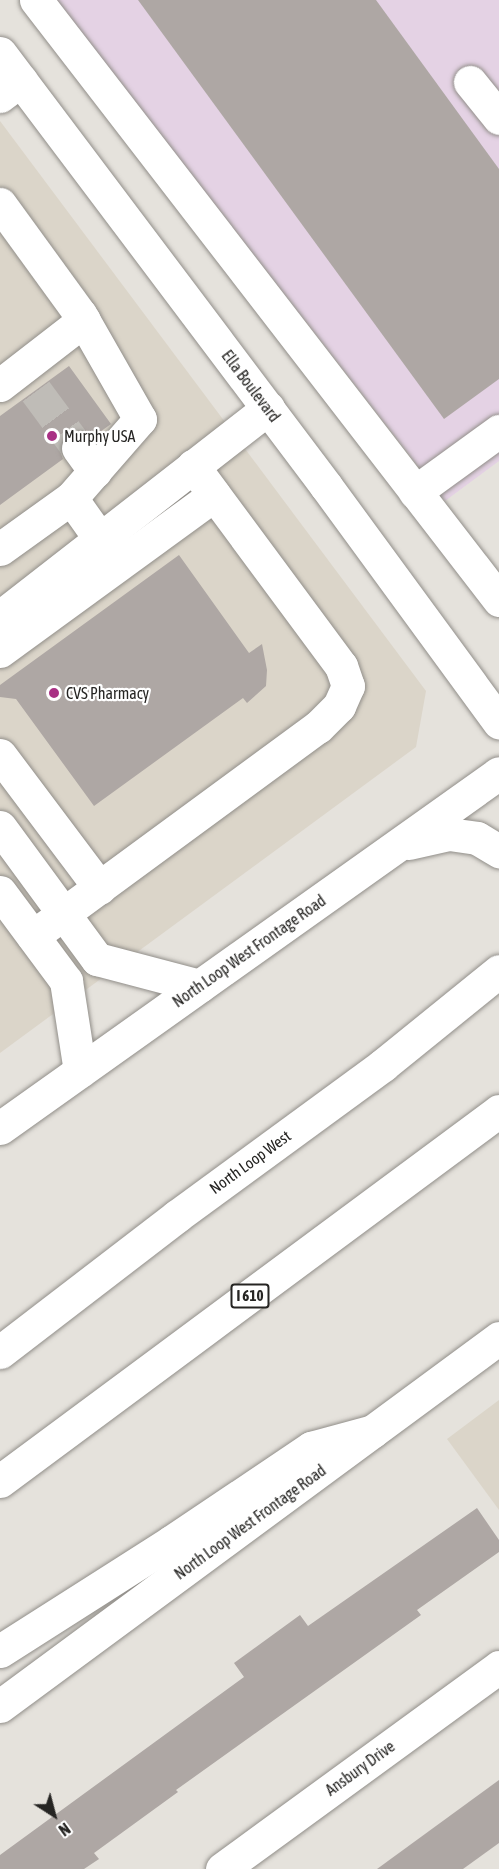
<!DOCTYPE html>
<style>
body{margin:0}
#map{position:relative;width:499px;height:1869px;overflow:hidden;background:#e5e2dc;font-family:"Asap Condensed",sans-serif}
div>[style]{position:absolute}
[style*='--x']{left:calc(var(--x)*1px);top:calc(var(--y)*1px);width:calc(var(--w)*1px);rotate:calc(var(--a)*1deg)}
.built>*{inset:0;background:#dbd5c9}
.medical>*{inset:0;background:#e4d2e4}
.building>*{inset:0;background:#aea7a4}
.minor-tunnel>*{height:33px;margin-top:-16.5px;transform-origin:0;background:repeating-linear-gradient(90deg,#bfbcb7 0 33px,transparent 0 49px)}
.roads{filter:drop-shadow(0 0 2px #918e89) drop-shadow(0 0 2px #918e89)}
.minor>*{height:33px;margin:-16.5px;padding:0 16.5px;transform-origin:16.5px;border-radius:16.5px;background:#fff}
.major>*{height:33px;margin:-16.5px;padding:0 16.5px;transform-origin:16.5px;border-radius:16.5px;background:#fff}
.highway>*{height:33px;margin:-16.5px;padding:0 16.5px;transform-origin:16.5px;border-radius:16.5px;background:#fff}
.dots>*{width:16px;height:16px;translate:-50% -50%;box-sizing:border-box;border:3px solid #fff;border-radius:50%}
span{translate:-50% -50%;white-space:nowrap;text-align:center;line-height:1.15;-webkit-text-stroke:4.5px #fff;paint-order:stroke}
.shield-label span{padding:2px 4px;background:#fff;border:2px solid;border-radius:4px;-webkit-text-stroke-width:0}
.shield-label{font-size:15px;color:#262523;font-weight:700}
.street-label{font-size:16px;color:#262523}
.poi-label{font-size:16px;color:#262523}
.left{translate:0 -50%;text-align:left}
.north{position:absolute;left:24px;top:1785px;width:60px;height:60px;-webkit-text-stroke:4px #fff;paint-order:stroke;rotate:144deg;font-size:16px;font-weight:700;line-height:24px;text-align:center;color:#262523}
.north::after{content:'';display:block;margin:auto;width:21px;height:27px;background:#262523;clip-path:polygon(50% 0,100% 100%,50% 72%,0 100%)}
</style>
<div id="map">
<div class="built">
<i style="clip-path:polygon(0 121px,426px 691px,416px 747px,0 1053px)"></i>
<i style="clip-path:polygon(499px 1400px,499px 1510px,447px 1439px)"></i>
</div>
<div class="medical">
<i style="clip-path:polygon(56px 0,499px 0,499px 461px,445px 501px)"></i>
</div>
<div class="building">
<i style="clip-path:polygon(138px 0,376px 0,499px 169px,499px 379px,444px 419px)"></i>
<i style="clip-path:polygon(69px 366px,111px 424px,93px 437px,85px 431px,76px 429px,67px 433px,61px 441px,60px 451px,63px 459px,0 505px,0 416px)"></i>
<i style="clip-path:polygon(179px 555px,249px 653px,262px 644px,267px 670px,266px 686px,247px 703px,243px 698px,94px 806px,16px 699px,0 697px,0 685px)"></i>
<i style="clip-path:polygon(477px 1508px,499px 1540px,499px 1552px,417px 1610px,421px 1615px,176px 1790px,178px 1792px,94px 1853px,99px 1859px,84px 1869px,0 1869px,0 1855px,244px 1677px,234px 1663px,300px 1615px,308px 1626px)"></i>
<i style="clip-path:polygon(499px 1780px,499px 1843px,463px 1869px,377px 1869px)"></i>
</div>
<div class="minor-tunnel">
<i style="--x:36;--y:391;--w:71;--a:53.6"></i>
</div>
<div class="roads">
<div class="minor">
<i style="--x:470;--y:82;--w:46;--a:51.1"></i>
<i style="--x:0;--y:96;--w:26;--a:-37"></i>
<i style="--x:0;--y:204;--w:136;--a:54"></i>
<i style="--x:80;--y:314;--w:121;--a:60.3"></i>
<i style="--x:140;--y:419;--w:105;--a:131.1"></i>
<i style="--x:71;--y:498;--w:50;--a:54.7"></i>
<i style="--x:0;--y:385;--w:106;--a:-37.7"></i>
<i style="--x:78;--y:448;--w:29;--a:54"></i>
<i style="--x:415;--y:492;--w:104;--a:-36"></i>
<i style="--x:0;--y:549;--w:87;--a:-35.7"></i>
<i style="--x:0;--y:617;--w:340;--a:-37.9"></i>
<i style="--x:0;--y:651;--w:265;--a:-36.1"></i>
<i style="--x:0;--y:755;--w:166;--a:53.1"></i>
<i style="--x:0;--y:827;--w:164;--a:53.7"></i>
<i style="--x:97;--y:959;--w:106;--a:14.8"></i>
<i style="--x:0;--y:892;--w:111;--a:53.4"></i>
<i style="--x:66;--y:981;--w:91;--a:81.2"></i>
<i style="--x:33;--y:936;--w:353;--a:-36.3"></i>
<i style="--x:318;--y:727;--w:30;--a:-45"></i>
<i style="--x:339;--y:706;--w:22;--a:-66"></i>
<i style="--x:348;--y:686;--w:21;--a:-109"></i>
<i style="--x:341;--y:666;--w:249;--a:-126.5"></i>
<i style="--x:222;--y:1869;--w:343;--a:-36.1"></i>
</div>
<div class="major">
<i style="--x:36;--y:0;--w:758;--a:52.34"></i>
<i style="--x:0;--y:53;--w:542;--a:53.02"></i>
<i style="--x:326;--y:486;--w:293;--a:53.8"></i>
<i style="--x:409;--y:843;--w:41;--a:-12.7"></i>
<i style="--x:449;--y:834;--w:28;--a:8"></i>
<i style="--x:477;--y:838;--w:26;--a:31"></i>
<i style="--x:0;--y:1128;--w:612;--a:-35.43"></i>
<i style="--x:0;--y:1706;--w:620;--a:-36.41"></i>
</div>
<div class="highway">
<i style="--x:0;--y:1352;--w:223;--a:-37.5"></i>
<i style="--x:177;--y:1216;--w:255;--a:-36.2"></i>
<i style="--x:383;--y:1065;--w:149;--a:-39"></i>
<i style="--x:0;--y:1481;--w:621;--a:-36.56"></i>
<i style="--x:0;--y:1651;--w:203;--a:-32.5"></i>
<i style="--x:171;--y:1542;--w:169;--a:-33.9"></i>
<i style="--x:311;--y:1448;--w:64;--a:-15.3"></i>
</div>
</div>
<div class="dots">
<i style="left:52px;top:436px;background:#a93084"></i>
<i style="left:54px;top:693px;background:#a93084"></i>
</div>
<div class="shield-label">
<span style="left:250px;top:1296px">I 610</span>
</div>
<div class="street-label">
<span style="left:251px;top:386px;rotate:53deg">Ella Boulevard</span>
<span style="left:249px;top:951px;rotate:-35deg">North Loop West Frontage Road</span>
<span style="left:250px;top:1162px;rotate:-36deg">North Loop West</span>
<span style="left:250px;top:1522px;rotate:-36deg">North Loop West Frontage Road</span>
<span style="left:360px;top:1768px;rotate:-36deg">Ansbury Drive</span>
</div>
<div class="poi-label">
<span class="left" style="left:64px;top:436px">Murphy USA</span>
<span class="left" style="left:66px;top:693px">CVS Pharmacy</span>
</div>
<div class="north">N</div>
</div>
